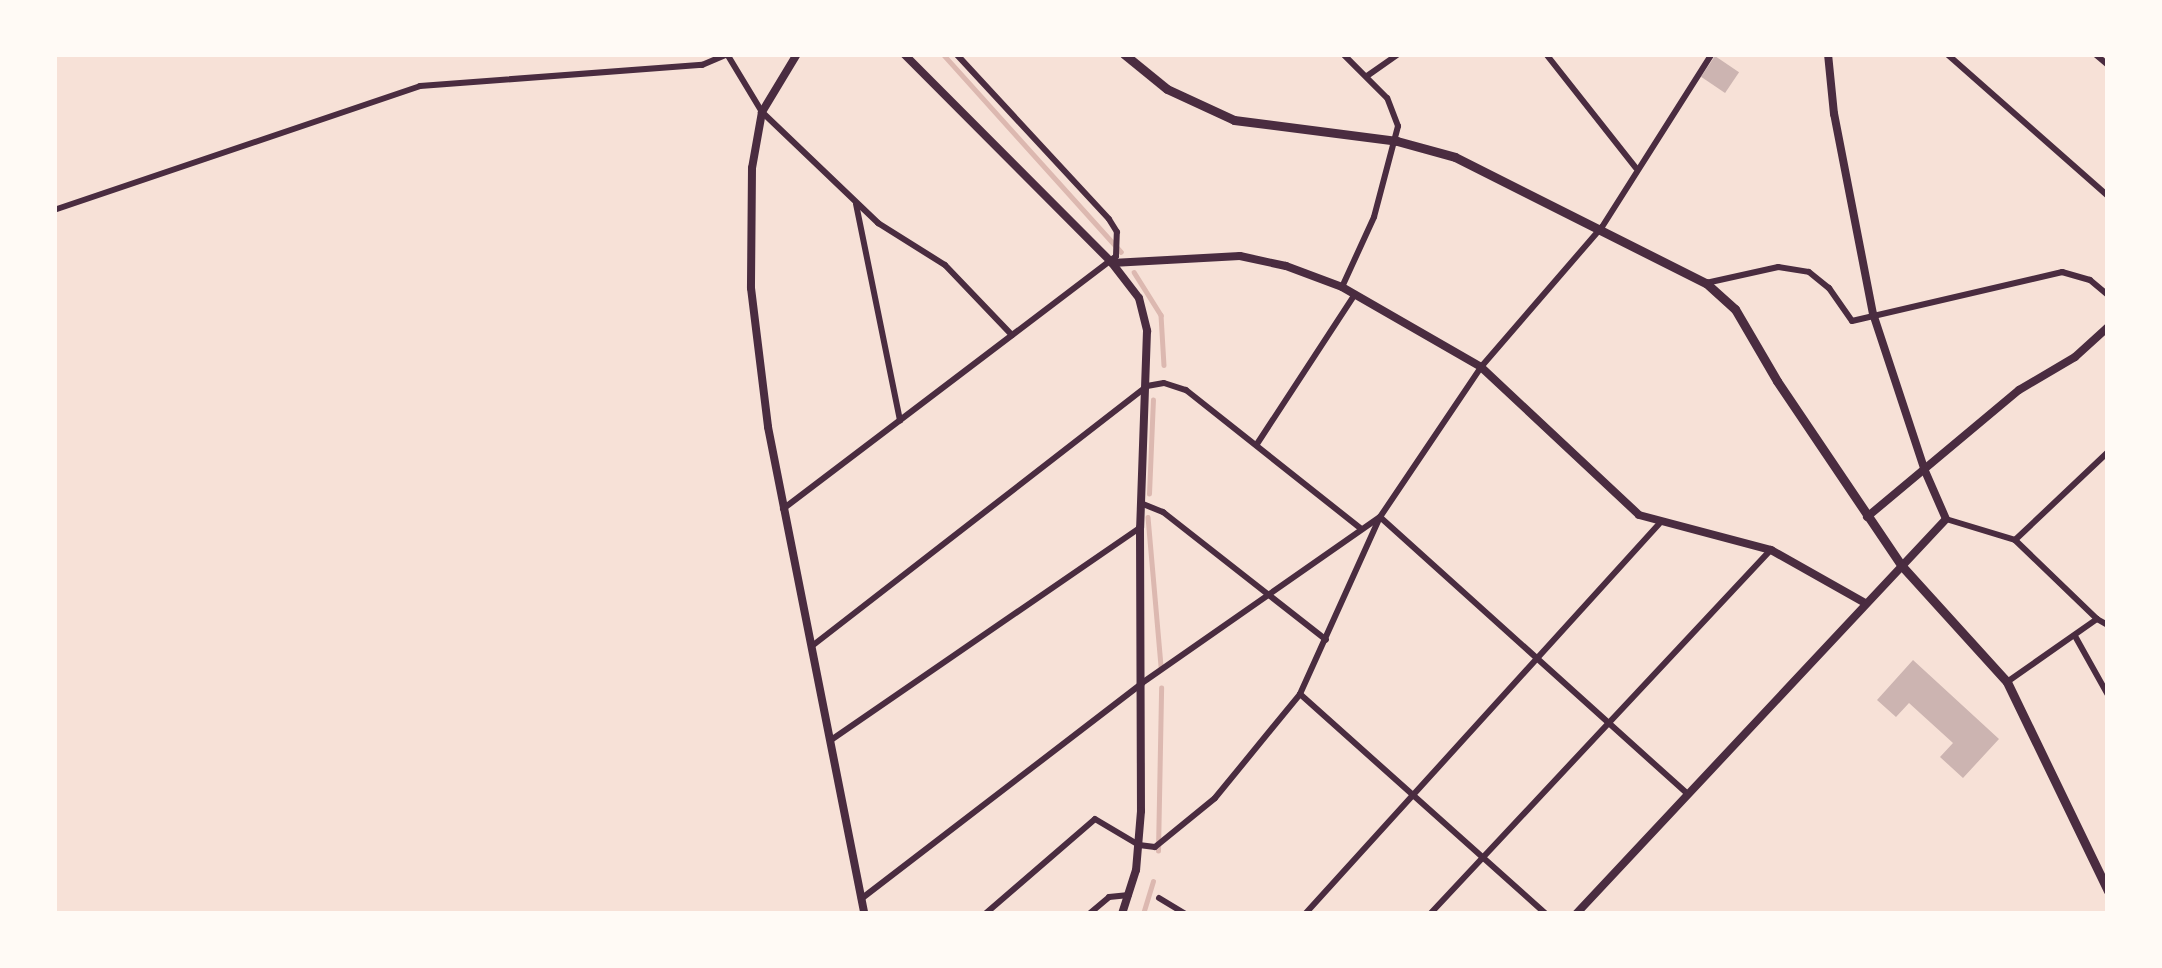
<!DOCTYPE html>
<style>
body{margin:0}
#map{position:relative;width:2162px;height:968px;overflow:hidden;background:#f7e1d7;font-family:"Exo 2",sans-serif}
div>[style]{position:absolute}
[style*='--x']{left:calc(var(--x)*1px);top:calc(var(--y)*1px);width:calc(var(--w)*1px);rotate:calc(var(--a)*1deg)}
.stream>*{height:4.5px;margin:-2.25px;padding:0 2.25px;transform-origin:2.25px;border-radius:2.25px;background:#dcb8b0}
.building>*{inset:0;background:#ccb4b1;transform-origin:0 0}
.minor>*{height:6px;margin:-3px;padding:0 3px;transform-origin:3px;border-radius:3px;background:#4a2c40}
.tertiary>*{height:8px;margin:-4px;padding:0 4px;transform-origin:4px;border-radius:4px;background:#4a2c40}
.secondary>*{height:9px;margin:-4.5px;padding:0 4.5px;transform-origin:4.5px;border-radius:4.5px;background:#4a2c40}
span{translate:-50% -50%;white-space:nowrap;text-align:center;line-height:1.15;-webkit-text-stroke:9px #fffaf5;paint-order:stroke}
.frame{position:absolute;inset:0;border:57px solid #fffaf5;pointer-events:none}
</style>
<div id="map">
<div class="stream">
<i style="--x:943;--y:54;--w:266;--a:48"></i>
<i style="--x:1134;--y:272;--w:51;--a:57.9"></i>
<i style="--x:1161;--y:315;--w:50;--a:86.6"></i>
<i style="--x:1149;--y:494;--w:94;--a:-87.6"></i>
<i style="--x:1148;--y:517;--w:150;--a:85"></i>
<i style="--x:1158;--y:851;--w:163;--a:-88.9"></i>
<i style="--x:1143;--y:914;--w:34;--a:-73"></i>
</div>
<div class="building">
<i style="left:1715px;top:56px;width:29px;height:25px;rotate:34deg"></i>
<i style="clip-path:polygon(1913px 660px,1999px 739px,1963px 778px,1940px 757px,1953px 743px,1909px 703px,1896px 717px,1877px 700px)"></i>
</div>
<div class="minor">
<i style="--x:727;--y:54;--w:68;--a:58.9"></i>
<i style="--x:762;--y:112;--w:161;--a:43.7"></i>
<i style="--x:878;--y:223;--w:79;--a:32.1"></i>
<i style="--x:945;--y:265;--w:97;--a:46.3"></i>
<i style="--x:1546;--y:54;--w:145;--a:51.7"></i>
<i style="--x:1947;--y:54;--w:215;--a:41.4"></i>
<i style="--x:2095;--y:54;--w:17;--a:40"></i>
<i style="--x:1367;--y:76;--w:39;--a:-35"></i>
<i style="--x:856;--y:204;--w:221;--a:78.5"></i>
<i style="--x:54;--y:210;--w:386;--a:-18.7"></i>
<i style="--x:420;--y:86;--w:283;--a:-4.3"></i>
<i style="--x:702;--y:65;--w:28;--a:-23"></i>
<i style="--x:1706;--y:283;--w:74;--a:-12.5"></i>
<i style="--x:1778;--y:267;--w:31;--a:9"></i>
<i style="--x:1809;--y:272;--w:26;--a:39"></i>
<i style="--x:1829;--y:288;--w:40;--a:55.1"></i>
<i style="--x:1852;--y:321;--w:216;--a:-13.1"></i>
<i style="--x:2062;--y:272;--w:29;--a:16"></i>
<i style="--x:2090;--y:280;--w:23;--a:40"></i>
<i style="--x:1342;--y:287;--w:77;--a:-65.4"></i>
<i style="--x:1374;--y:217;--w:94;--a:-75.2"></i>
<i style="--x:1398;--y:126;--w:30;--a:-111"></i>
<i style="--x:1387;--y:98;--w:62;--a:-135"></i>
<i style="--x:1257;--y:444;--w:179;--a:-56.8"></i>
<i style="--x:1143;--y:504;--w:22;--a:22"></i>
<i style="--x:1163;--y:512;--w:207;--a:38.1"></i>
<i style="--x:783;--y:509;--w:418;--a:-37.2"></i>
<i style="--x:1116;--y:256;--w:24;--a:-88"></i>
<i style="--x:1117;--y:232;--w:15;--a:-122"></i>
<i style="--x:1109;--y:219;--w:225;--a:-132.8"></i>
<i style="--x:1946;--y:519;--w:72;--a:16.9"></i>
<i style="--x:2015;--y:540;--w:114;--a:43.9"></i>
<i style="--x:2015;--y:540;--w:128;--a:-43.4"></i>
<i style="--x:2075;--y:636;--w:68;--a:60.8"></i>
<i style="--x:812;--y:646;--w:424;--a:-37.8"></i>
<i style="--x:1147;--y:386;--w:17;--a:-10"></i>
<i style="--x:1164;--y:383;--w:23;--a:18"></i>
<i style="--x:1186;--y:390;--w:222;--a:38.4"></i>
<i style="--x:2007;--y:682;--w:110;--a:-35"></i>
<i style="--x:2097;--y:619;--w:13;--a:29"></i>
<i style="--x:1300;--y:694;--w:330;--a:41.8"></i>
<i style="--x:831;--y:740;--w:375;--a:-34.5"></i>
<i style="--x:1159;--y:898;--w:31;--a:31"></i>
<i style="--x:861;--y:899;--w:354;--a:-37.5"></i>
<i style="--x:1142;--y:683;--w:290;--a:-34.9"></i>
<i style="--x:1380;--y:517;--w:413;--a:42"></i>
<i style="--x:985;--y:914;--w:145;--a:-40.8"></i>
<i style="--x:1095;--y:819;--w:51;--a:30.6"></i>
<i style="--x:1139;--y:845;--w:16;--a:7"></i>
<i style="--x:1155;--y:847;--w:77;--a:-39.2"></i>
<i style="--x:1215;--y:798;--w:134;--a:-50.7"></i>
<i style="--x:1300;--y:694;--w:194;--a:-65.7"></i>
<i style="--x:1380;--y:517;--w:181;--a:-56"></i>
<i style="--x:1481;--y:367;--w:185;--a:-49.2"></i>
<i style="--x:1602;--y:227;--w:205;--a:-57.6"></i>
<i style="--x:1089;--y:914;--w:26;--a:-40"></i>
<i style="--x:1109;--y:897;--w:20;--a:-6"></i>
<i style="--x:1305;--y:914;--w:527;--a:-47.77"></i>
<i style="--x:1430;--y:914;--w:499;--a:-46.9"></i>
</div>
<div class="tertiary">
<i style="--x:797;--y:54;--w:68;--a:121.1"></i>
<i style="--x:762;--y:112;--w:57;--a:100.1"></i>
<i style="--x:752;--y:168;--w:120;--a:90.5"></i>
<i style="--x:751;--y:288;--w:140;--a:83"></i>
<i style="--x:768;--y:427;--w:496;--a:78.8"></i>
<i style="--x:904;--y:54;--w:295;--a:45.1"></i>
<i style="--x:1112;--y:263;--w:128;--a:-3.1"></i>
<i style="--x:1240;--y:256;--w:47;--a:12.3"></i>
<i style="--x:1286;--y:266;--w:60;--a:20.6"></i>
<i style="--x:1342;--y:287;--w:160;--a:29.9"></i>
<i style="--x:1481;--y:367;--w:216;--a:43.1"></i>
<i style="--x:1639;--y:515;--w:137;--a:14.9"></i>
<i style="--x:1771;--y:550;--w:108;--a:29.4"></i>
<i style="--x:1112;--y:263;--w:44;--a:52.4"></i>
<i style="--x:1139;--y:298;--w:34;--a:76"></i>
<i style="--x:1147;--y:331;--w:197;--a:92"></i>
<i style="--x:1140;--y:528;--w:283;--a:89.8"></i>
<i style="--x:1141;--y:811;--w:59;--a:94.8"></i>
<i style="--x:1136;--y:870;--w:46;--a:107.7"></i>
<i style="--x:1867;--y:517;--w:198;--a:-39.9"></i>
<i style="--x:2019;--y:390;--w:65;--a:-30.5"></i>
<i style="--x:2075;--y:357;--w:45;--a:-42.3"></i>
<i style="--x:1576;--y:914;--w:541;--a:-46.87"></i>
<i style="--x:1946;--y:519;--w:52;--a:-113.6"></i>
<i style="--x:1925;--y:471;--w:165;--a:-108.3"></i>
<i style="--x:1873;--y:314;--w:204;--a:-101"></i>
<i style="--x:1834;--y:114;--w:60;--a:-95.7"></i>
</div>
<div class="secondary">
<i style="--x:1124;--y:54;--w:55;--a:39.1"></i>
<i style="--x:1167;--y:89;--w:74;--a:24.8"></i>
<i style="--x:1234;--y:120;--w:164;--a:7.3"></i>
<i style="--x:1397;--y:141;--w:60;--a:15.4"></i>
<i style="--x:1455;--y:157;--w:281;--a:26.7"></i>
<i style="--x:1706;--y:283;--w:39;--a:42"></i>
<i style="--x:1735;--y:309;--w:83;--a:59.7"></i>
<i style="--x:1777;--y:381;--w:222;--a:56"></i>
<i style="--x:1901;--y:565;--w:158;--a:47.8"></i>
<i style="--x:2007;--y:682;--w:232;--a:64.2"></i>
</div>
<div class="frame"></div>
</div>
